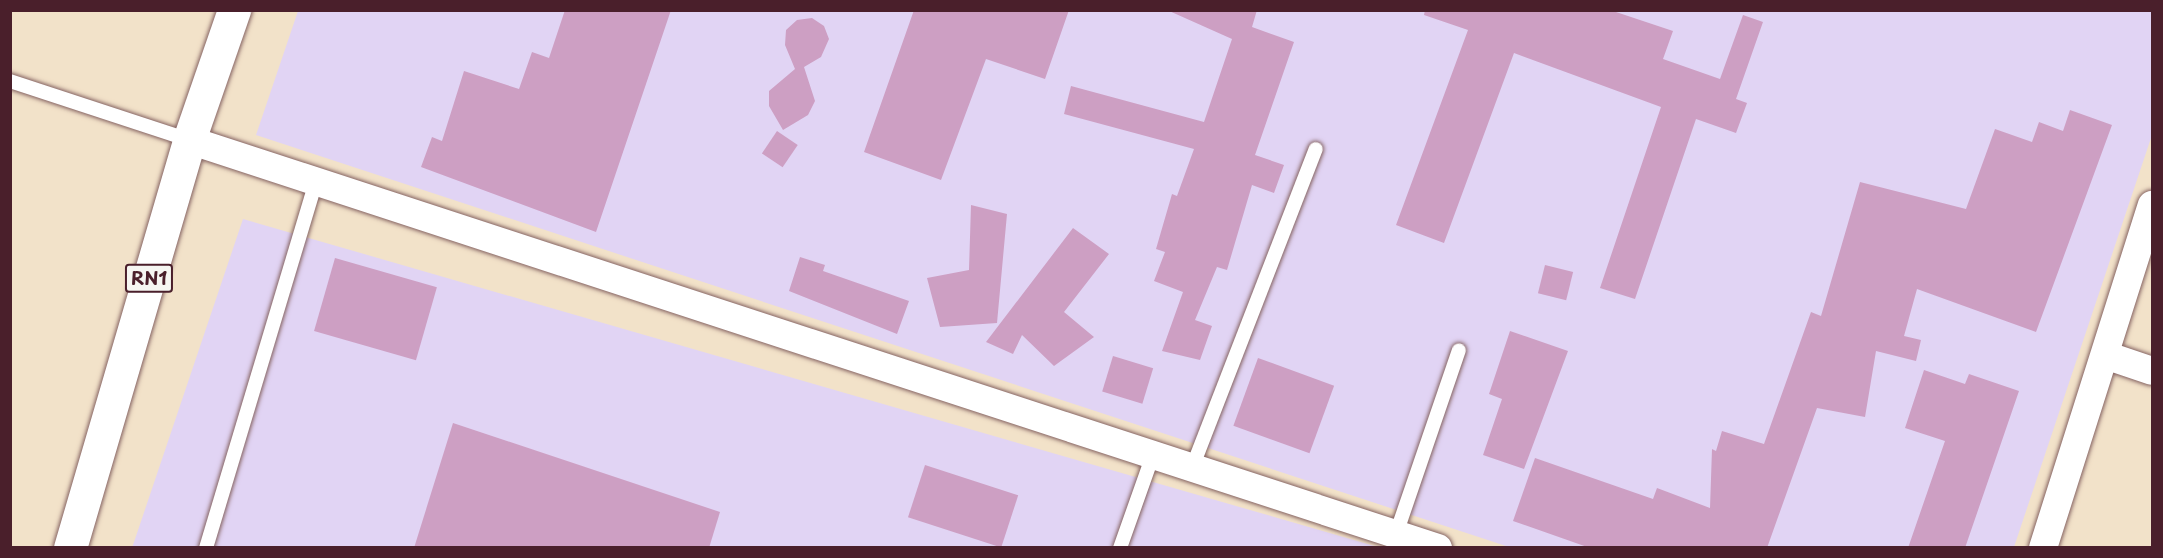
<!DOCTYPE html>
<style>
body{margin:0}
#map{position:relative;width:2163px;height:558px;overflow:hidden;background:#f2e2c9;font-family:"Playpen Sans",sans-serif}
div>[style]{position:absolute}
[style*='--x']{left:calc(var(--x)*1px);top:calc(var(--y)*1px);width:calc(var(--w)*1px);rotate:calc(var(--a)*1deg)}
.built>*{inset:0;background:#e1d4f4}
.building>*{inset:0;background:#cd9fc3;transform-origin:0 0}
.roads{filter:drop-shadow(0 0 2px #856362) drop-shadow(0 0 2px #856362)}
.lane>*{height:14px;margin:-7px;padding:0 7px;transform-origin:7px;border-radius:7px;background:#fff}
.street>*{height:28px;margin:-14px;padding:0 14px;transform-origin:14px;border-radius:14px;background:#fff}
.highway>*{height:33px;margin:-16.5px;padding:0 16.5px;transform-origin:16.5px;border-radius:16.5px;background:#fff}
span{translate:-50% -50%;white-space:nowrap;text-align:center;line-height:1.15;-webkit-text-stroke:5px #f6f6f2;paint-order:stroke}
.shield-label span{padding:2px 4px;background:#f6f6f2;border:2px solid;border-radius:4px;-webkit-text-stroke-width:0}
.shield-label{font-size:18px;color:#4a1f2b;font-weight:700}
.frame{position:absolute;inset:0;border:12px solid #4a1f2b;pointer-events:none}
</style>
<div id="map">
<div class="built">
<i style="clip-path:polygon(298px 11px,2152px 11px,2152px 135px,2014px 547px,1509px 547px,256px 135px)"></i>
<i style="clip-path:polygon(243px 219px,1378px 547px,132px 548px)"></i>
</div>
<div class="building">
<i style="clip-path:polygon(565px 10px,671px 10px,596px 232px,421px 167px,432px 137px,442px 141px,464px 71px,519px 89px,532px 52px,549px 58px)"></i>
<i style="clip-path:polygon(914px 10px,1069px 10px,1045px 79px,986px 59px,941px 180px,864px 152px)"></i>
<i style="clip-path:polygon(1167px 10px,1257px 10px,1252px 27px,1294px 42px,1255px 155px,1284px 165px,1274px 193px,1252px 185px,1227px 270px,1217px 267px,1195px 320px,1212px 326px,1200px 360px,1162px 351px,1183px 292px,1154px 281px,1165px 252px,1156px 249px,1172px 194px,1177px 196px,1194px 149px,1064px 114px,1071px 86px,1204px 122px,1232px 39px)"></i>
<i style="clip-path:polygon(1425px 10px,1610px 10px,1673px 31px,1663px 59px,1720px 79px,1743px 15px,1763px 22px,1736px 99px,1747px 103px,1736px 133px,1696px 119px,1635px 299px,1600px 288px,1661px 107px,1514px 53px,1444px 243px,1396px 225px,1468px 30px,1424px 15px)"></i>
<i style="clip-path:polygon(812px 18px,824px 26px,829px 39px,821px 57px,804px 67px,815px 101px,808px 115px,783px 130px,769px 106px,769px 91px,795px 69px,785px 45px,786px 30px,797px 20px)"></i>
<i style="clip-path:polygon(2070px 110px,2112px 125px,2036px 332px,1917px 289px,1904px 336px,1921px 340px,1916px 361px,1876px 351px,1865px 417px,1817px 408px,1767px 548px,1590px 548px,1513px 521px,1535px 458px,1653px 499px,1657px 488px,1710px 508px,1712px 449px,1716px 451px,1722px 431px,1764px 444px,1811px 312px,1821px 316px,1860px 182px,1966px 209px,1995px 129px,2032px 142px,2039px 122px,2063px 131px)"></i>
<i style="left:777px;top:131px;width:25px;height:27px;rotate:34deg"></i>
<i style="clip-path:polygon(971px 205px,1007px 214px,997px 323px,940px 327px,927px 278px,969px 270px)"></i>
<i style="clip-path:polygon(1073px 228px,1109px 254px,1064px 312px,1094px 337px,1054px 366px,1022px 335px,1013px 354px,986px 342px)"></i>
<i style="clip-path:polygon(800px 257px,825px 265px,823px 271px,909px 301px,897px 334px,789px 291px)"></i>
<i style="left:335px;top:258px;width:106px;height:76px;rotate:16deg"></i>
<i style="left:1545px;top:265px;width:29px;height:29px;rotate:14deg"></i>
<i style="clip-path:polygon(1510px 331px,1568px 351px,1524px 469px,1483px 455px,1502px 399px,1489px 394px)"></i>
<i style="left:1113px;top:356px;width:42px;height:37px;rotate:17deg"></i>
<i style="left:1258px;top:358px;width:81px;height:72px;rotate:20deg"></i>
<i style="clip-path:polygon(1924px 370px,1965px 384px,1969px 374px,2019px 391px,1965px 548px,1908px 548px,1945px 441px,1905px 428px)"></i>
<i style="clip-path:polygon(453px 423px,720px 512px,709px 548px,414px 548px)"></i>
<i style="left:925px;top:465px;width:98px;height:55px;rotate:18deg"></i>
</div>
<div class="roads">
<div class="lane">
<i style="--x:10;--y:81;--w:188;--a:18.2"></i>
<i style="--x:1192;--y:468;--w:342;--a:-68.8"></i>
<i style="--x:1396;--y:534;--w:194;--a:-71.1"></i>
<i style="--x:206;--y:548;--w:382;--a:-73.3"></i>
<i style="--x:1120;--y:548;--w:99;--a:-70.5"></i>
</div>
<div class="street">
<i style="--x:189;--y:140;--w:1314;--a:18.09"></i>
<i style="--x:2108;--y:356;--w:46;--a:18.8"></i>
<i style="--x:2043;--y:548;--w:360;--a:-72.4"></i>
</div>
<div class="highway">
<i style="--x:70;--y:548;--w:425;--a:-73.7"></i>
<i style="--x:189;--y:140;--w:138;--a:-70.9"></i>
</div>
</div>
<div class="shield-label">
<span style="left:149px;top:278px">RN1</span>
</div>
<div class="frame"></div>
</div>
